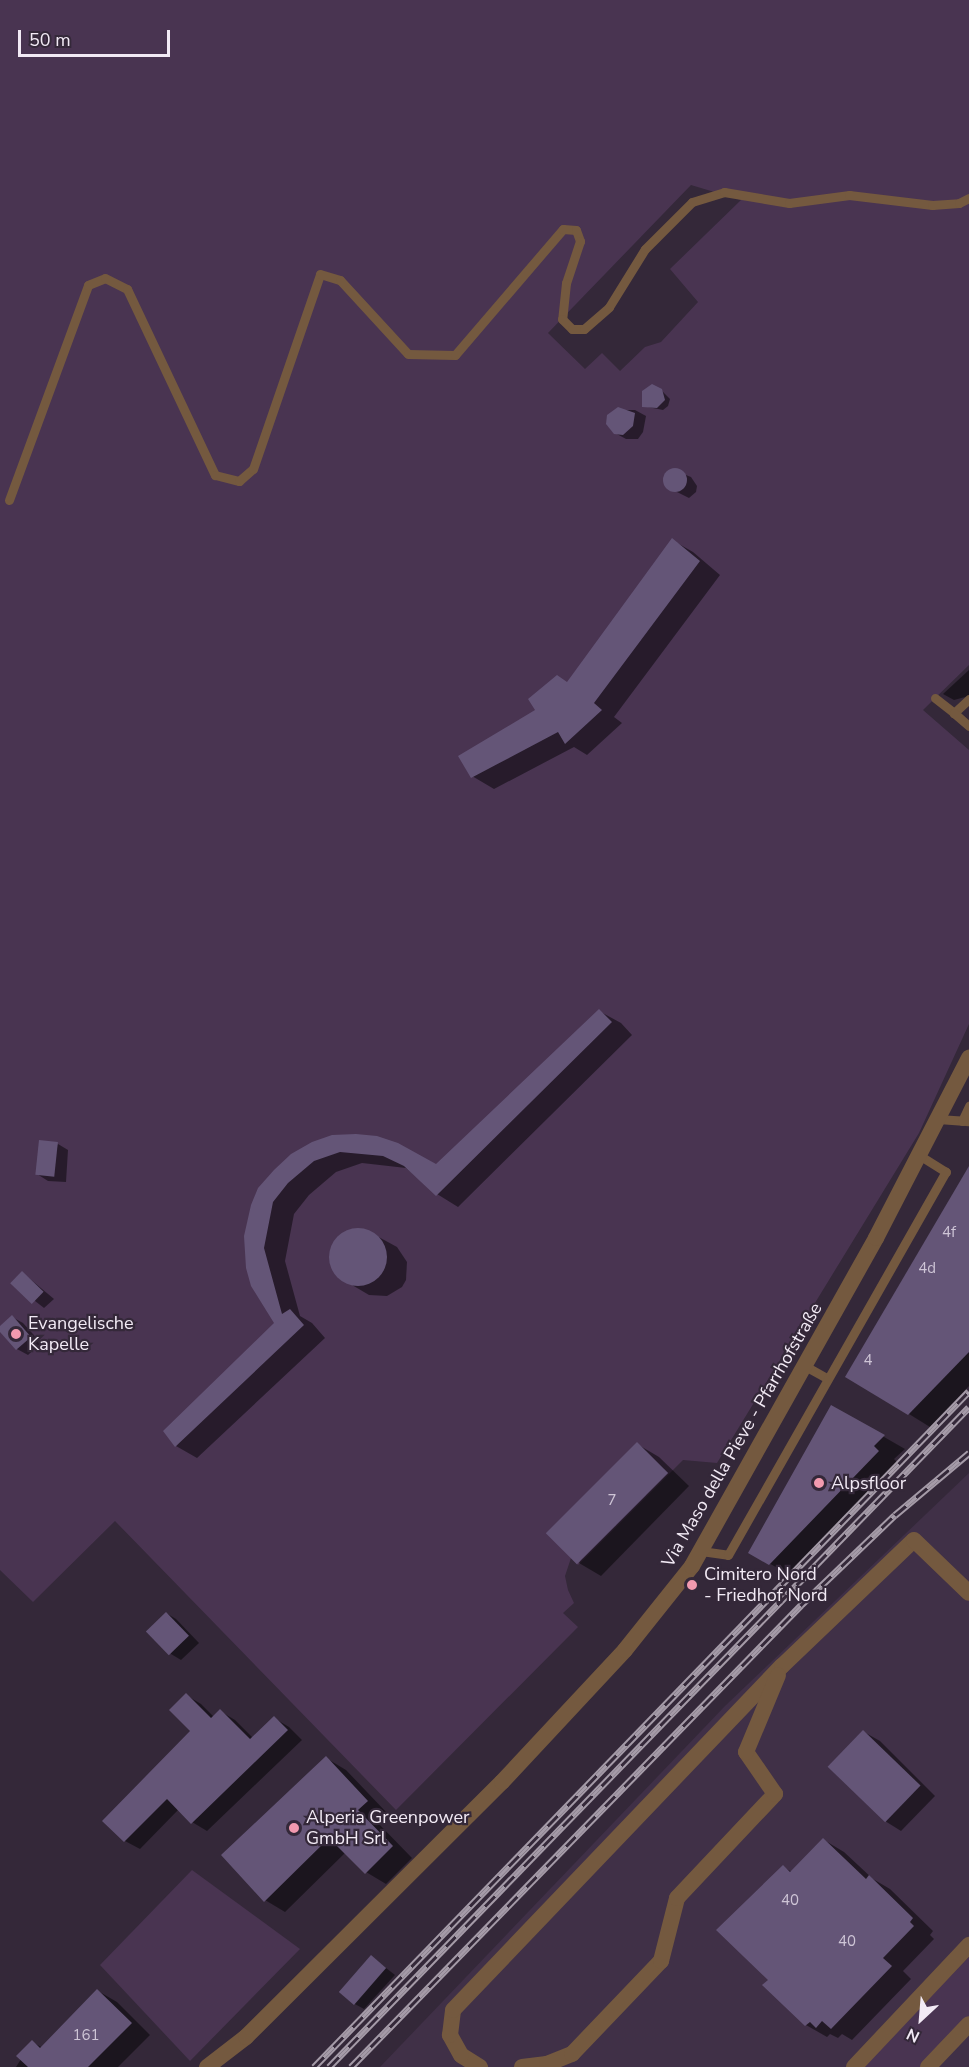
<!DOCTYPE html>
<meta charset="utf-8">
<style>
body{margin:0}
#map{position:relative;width:969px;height:2067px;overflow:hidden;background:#342839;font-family:"Nunito Sans",sans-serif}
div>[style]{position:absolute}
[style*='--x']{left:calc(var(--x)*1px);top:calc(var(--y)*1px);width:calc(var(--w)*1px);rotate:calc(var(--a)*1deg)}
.built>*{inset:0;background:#403047}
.green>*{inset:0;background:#493451}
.shadow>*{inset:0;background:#0007}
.building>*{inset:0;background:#645577;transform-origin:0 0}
.round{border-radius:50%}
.service>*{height:9px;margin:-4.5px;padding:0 4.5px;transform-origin:4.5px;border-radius:4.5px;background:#74593f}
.minor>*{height:16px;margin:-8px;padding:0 8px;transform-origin:8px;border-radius:8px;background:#74593f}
.tertiary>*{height:16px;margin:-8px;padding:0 8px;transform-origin:8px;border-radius:8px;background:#74593f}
.rail>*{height:7px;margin-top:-3.5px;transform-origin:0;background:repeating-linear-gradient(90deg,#342839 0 14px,#a59ba8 0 28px);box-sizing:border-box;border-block:2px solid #a59ba8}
.dots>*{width:16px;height:16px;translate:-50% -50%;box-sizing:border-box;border:3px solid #342839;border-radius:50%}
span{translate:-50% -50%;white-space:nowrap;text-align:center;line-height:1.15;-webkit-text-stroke:4.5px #342839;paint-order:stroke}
.number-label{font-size:15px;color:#cec5d6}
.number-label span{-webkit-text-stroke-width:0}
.poi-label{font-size:18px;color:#f2eaf5}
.left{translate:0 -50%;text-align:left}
.street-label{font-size:18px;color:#f2eaf5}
.north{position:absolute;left:891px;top:1989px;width:60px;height:60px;-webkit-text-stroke:4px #342839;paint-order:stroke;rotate:206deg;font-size:16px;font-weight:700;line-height:24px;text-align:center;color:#f2eaf5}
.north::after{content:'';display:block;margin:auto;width:21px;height:27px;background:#f2eaf5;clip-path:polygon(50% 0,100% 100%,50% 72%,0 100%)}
.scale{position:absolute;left:18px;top:30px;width:152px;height:27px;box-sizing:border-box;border:3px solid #f2eaf5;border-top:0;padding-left:8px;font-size:18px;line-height:21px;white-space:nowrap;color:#f2eaf5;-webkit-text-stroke:4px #342839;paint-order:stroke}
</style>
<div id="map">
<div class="built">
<i style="clip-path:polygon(969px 1473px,969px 2067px,380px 2067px,725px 1706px)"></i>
</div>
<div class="green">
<i style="clip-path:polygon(evenodd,0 0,969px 0,969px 665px,923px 710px,969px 750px,969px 1024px,919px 1133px,717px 1463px,683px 1460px,578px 1565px,571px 1558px,565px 1576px,568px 1590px,574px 1603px,563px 1613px,578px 1627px,396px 1810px,115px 1521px,33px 1602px,0 1570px,0 0,691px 185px,741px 200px,670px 269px,698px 302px,661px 342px,645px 347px,620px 371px,602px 353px,585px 369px,548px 333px,691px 185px)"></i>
<i style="clip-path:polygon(192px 1870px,300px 1949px,190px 2061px,100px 1965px)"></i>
<i style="clip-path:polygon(969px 1957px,969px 2016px,920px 2067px,863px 2067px)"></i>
</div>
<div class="shadow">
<i style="clip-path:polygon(659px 388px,670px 399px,668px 406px,663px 410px,643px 406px)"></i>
<i style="clip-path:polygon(615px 410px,635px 410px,646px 416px,643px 432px,638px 439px,626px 439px,615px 433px)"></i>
<i style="clip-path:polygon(673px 470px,691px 477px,697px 486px,696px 492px,689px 498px,667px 487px,665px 481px,667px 474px)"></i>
<i style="clip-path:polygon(672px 540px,693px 552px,720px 575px,614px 717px,622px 723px,587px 755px,574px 747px,494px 789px,472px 776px,537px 710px,568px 683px)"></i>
<i style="clip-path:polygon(969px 670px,969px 696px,954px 700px,943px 694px)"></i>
<i style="clip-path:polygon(599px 1011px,621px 1023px,632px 1035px,458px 1207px,437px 1194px,406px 1168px,362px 1163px,336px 1172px,309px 1195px,294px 1214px,285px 1261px,300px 1316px,312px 1323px,325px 1338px,197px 1458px,176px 1446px,276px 1323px,252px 1205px,333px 1137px,437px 1166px)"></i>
<i style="clip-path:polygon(58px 1144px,68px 1150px,66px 1182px,48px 1181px,37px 1174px)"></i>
<i style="clip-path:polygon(969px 1189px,969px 1386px,930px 1427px,909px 1414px)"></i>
<i style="clip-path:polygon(357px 1229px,375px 1235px,397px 1247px,407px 1262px,406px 1280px,402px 1287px,387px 1296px,369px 1295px,347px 1282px,333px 1269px,331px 1251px,340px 1236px)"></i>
<i style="clip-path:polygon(23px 1273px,54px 1299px,44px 1308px,12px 1283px)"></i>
<i style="clip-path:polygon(12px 1317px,23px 1323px,41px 1343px,28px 1355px,17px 1349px,0 1329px)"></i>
<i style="clip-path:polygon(832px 1407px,905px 1449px,894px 1459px,899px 1464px,791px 1576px,750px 1552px)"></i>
<i style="clip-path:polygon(637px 1444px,659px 1457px,689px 1486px,601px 1576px,579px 1563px)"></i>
<i style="clip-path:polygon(166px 1613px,176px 1619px,199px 1643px,181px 1660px,171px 1654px)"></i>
<i style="clip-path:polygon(186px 1695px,201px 1704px,214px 1717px,220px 1711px,235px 1720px,253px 1738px,274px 1718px,289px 1727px,302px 1740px,207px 1831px,192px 1822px,179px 1809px,140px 1849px,125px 1841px,105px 1821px,192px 1731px)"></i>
<i style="clip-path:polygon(864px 1732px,880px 1741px,935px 1796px,901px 1831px,885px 1821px)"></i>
<i style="clip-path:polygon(326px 1758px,346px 1770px,387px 1813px,377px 1822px,412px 1858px,386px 1884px,366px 1872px,346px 1852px,285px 1912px,265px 1900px)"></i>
<i style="clip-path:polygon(824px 1840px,844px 1852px,873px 1879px,890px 1889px,933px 1931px,930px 1935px,934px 1939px,903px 1971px,911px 1979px,852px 2040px,842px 2034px,838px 2038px,830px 2034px,827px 2037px,806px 2025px,770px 1980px,783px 1867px,792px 1872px)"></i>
<i style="clip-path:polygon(372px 1957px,395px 1975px,364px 2009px,353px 2003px)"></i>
<i style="clip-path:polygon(98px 1991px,117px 2002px,150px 2035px,118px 2067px,16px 2067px,32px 2042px,43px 2048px)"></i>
</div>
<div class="building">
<i style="clip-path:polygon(652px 384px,662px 389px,665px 400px,657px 408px,642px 407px,642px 391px)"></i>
<i style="clip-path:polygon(618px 407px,635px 413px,633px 426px,623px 435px,614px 434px,606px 424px,607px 415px)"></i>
<i class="round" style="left:663px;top:468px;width:24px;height:24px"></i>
<i style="clip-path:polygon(672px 538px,700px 561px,594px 703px,602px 710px,565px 744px,558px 732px,471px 778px,458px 756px,535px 710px,528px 699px,557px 675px,567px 682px)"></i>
<i style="clip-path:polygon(599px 1009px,612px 1022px,436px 1196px,404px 1166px,383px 1156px,340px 1152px,314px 1161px,288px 1183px,273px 1202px,264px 1248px,282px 1314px,290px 1309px,304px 1325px,175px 1447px,163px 1431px,274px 1323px,251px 1286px,246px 1268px,244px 1236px,251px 1205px,258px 1188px,274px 1170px,291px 1154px,312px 1142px,332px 1135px,356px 1134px,377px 1136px,398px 1143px,436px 1164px)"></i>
<i style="left:39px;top:1140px;width:19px;height:35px;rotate:6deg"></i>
<i style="clip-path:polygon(969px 1166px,969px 1352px,908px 1415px,845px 1377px)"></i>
<i class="round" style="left:329px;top:1228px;width:58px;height:58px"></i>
<i style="left:22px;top:1271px;width:30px;height:17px;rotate:44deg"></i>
<i style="clip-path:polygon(12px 1315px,31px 1337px,16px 1350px,0 1332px,0 1326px)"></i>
<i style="clip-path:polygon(831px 1405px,885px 1435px,874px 1446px,879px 1451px,769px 1565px,748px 1553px)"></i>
<i style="left:637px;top:1442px;width:44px;height:129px;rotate:45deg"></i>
<i style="left:166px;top:1612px;width:33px;height:28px;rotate:46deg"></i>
<i style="clip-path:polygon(186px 1693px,211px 1718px,220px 1709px,250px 1739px,274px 1716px,288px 1730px,191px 1824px,167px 1799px,124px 1842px,102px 1821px,190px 1731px,169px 1710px)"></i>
<i style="left:863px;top:1730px;width:80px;height:51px;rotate:44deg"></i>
<i style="clip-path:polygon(326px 1756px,368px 1801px,358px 1810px,393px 1846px,365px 1874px,329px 1838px,264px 1902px,221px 1855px)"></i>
<i style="clip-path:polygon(823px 1838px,866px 1879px,869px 1875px,913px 1918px,910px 1922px,914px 1926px,883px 1958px,892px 1966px,831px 2029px,822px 2021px,816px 2028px,810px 2022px,805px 2026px,762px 1985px,768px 1980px,716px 1930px,783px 1865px,790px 1872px)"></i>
<i style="left:371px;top:1955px;width:20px;height:49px;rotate:41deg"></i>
<i style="clip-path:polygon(97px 1989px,132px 2023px,88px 2067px,28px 2067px,16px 2056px,32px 2040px,40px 2048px)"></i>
</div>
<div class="service">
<i style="--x:9;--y:500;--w:229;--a:-69.8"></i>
<i style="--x:88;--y:285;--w:18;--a:-22"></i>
<i style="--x:105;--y:278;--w:25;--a:27"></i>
<i style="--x:127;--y:289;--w:206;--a:64.7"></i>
<i style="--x:215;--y:475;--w:25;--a:14"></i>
<i style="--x:239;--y:481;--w:18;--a:-41"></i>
<i style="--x:253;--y:469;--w:206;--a:-71"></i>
<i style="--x:320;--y:274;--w:21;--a:17"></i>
<i style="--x:340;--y:280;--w:100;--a:47.4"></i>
<i style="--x:408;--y:354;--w:47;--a:1.2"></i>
<i style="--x:455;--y:355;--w:166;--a:-49.4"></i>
<i style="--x:563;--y:229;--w:13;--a:4"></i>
<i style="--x:576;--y:230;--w:12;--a:70"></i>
<i style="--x:580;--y:241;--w:44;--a:108.4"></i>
<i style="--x:566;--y:283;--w:36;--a:96"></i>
<i style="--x:562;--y:319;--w:14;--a:45"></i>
<i style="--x:572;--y:329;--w:12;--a:0"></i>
<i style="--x:584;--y:329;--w:33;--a:-41"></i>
<i style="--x:609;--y:307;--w:68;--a:-58.2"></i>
<i style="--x:645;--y:249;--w:66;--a:-45"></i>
<i style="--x:692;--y:202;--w:34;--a:-17"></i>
<i style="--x:724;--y:192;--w:66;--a:9.6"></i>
<i style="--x:789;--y:203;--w:61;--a:-7.6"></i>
<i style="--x:849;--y:195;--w:84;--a:6.9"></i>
<i style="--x:932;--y:205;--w:27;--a:-4"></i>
<i style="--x:959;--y:203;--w:11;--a:-27"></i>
<i style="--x:935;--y:698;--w:24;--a:38"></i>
<i style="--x:969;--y:699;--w:21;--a:137"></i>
<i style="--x:954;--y:713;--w:20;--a:41"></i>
<i style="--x:938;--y:1119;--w:31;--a:4"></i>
<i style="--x:962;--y:1121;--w:17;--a:-65"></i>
<i style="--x:805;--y:1366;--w:26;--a:29"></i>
<i style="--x:701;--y:1551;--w:27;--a:8"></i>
<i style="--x:728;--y:1555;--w:441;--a:-60.4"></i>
<i style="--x:946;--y:1172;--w:32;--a:-148"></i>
</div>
<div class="minor">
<i style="--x:480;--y:2067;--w:22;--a:-148"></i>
<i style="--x:461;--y:2055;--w:23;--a:-119"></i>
<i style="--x:450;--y:2035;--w:25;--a:-83"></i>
<i style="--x:453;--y:2010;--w:476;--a:-46.3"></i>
<i style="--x:782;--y:1666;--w:182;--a:-43.7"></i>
<i style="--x:914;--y:1540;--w:76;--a:43.9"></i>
<i style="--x:522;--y:2067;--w:25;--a:-7"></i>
<i style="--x:547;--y:2064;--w:27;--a:-22"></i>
<i style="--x:572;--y:2054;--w:129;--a:-46.3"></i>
<i style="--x:661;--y:1961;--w:65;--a:-75.7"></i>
<i style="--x:677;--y:1898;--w:143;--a:-46.7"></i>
<i style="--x:775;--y:1794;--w:51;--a:-124.6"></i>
<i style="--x:746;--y:1752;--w:83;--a:-67.4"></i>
<i style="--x:854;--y:2067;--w:168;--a:-46.7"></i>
<i style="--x:928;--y:2067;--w:59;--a:-46.4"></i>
</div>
<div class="tertiary">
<i style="--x:207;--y:2067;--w:49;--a:-37.6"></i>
<i style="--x:246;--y:2037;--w:361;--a:-44.9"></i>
<i style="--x:502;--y:1782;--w:180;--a:-47"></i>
<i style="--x:625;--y:1650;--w:107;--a:-51.4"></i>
<i style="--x:692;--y:1566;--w:376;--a:-60.7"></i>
<i style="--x:876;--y:1238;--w:203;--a:-62.7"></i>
</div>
<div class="rail">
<i style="--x:314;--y:2067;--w:941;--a:-45.9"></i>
<i style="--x:329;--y:2067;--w:919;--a:-45.88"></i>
<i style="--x:351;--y:2067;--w:645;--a:-45.75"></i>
<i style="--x:801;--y:1605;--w:130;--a:-43.8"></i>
<i style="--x:895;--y:1515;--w:97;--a:-40"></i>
</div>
<div class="dots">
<i style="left:16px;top:1334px;background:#f29aaf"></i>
<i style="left:819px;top:1483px;background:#f29aaf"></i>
<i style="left:692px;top:1585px;background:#f29aaf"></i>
<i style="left:294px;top:1828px;background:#f29aaf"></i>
</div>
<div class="number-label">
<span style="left:949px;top:1233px">4f</span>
<span style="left:927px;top:1269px">4d</span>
<span style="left:868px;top:1361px">4</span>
<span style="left:612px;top:1501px">7</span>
<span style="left:790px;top:1901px">40</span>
<span style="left:847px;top:1942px">40</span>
<span style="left:86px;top:2036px">161</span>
</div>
<div class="poi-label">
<span class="left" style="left:28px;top:1334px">Evangelische<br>Kapelle</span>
<span class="left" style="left:831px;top:1483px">Alpsfloor</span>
<span class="left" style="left:704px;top:1585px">Cimitero Nord<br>- Friedhof Nord</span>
<span class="left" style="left:306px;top:1828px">Alperia Greenpower<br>GmbH Srl</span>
</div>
<div class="street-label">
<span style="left:742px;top:1435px;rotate:-60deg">Via Maso della Pieve - Pfarrhofstraße</span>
</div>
<div class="north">N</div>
<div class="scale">50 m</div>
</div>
